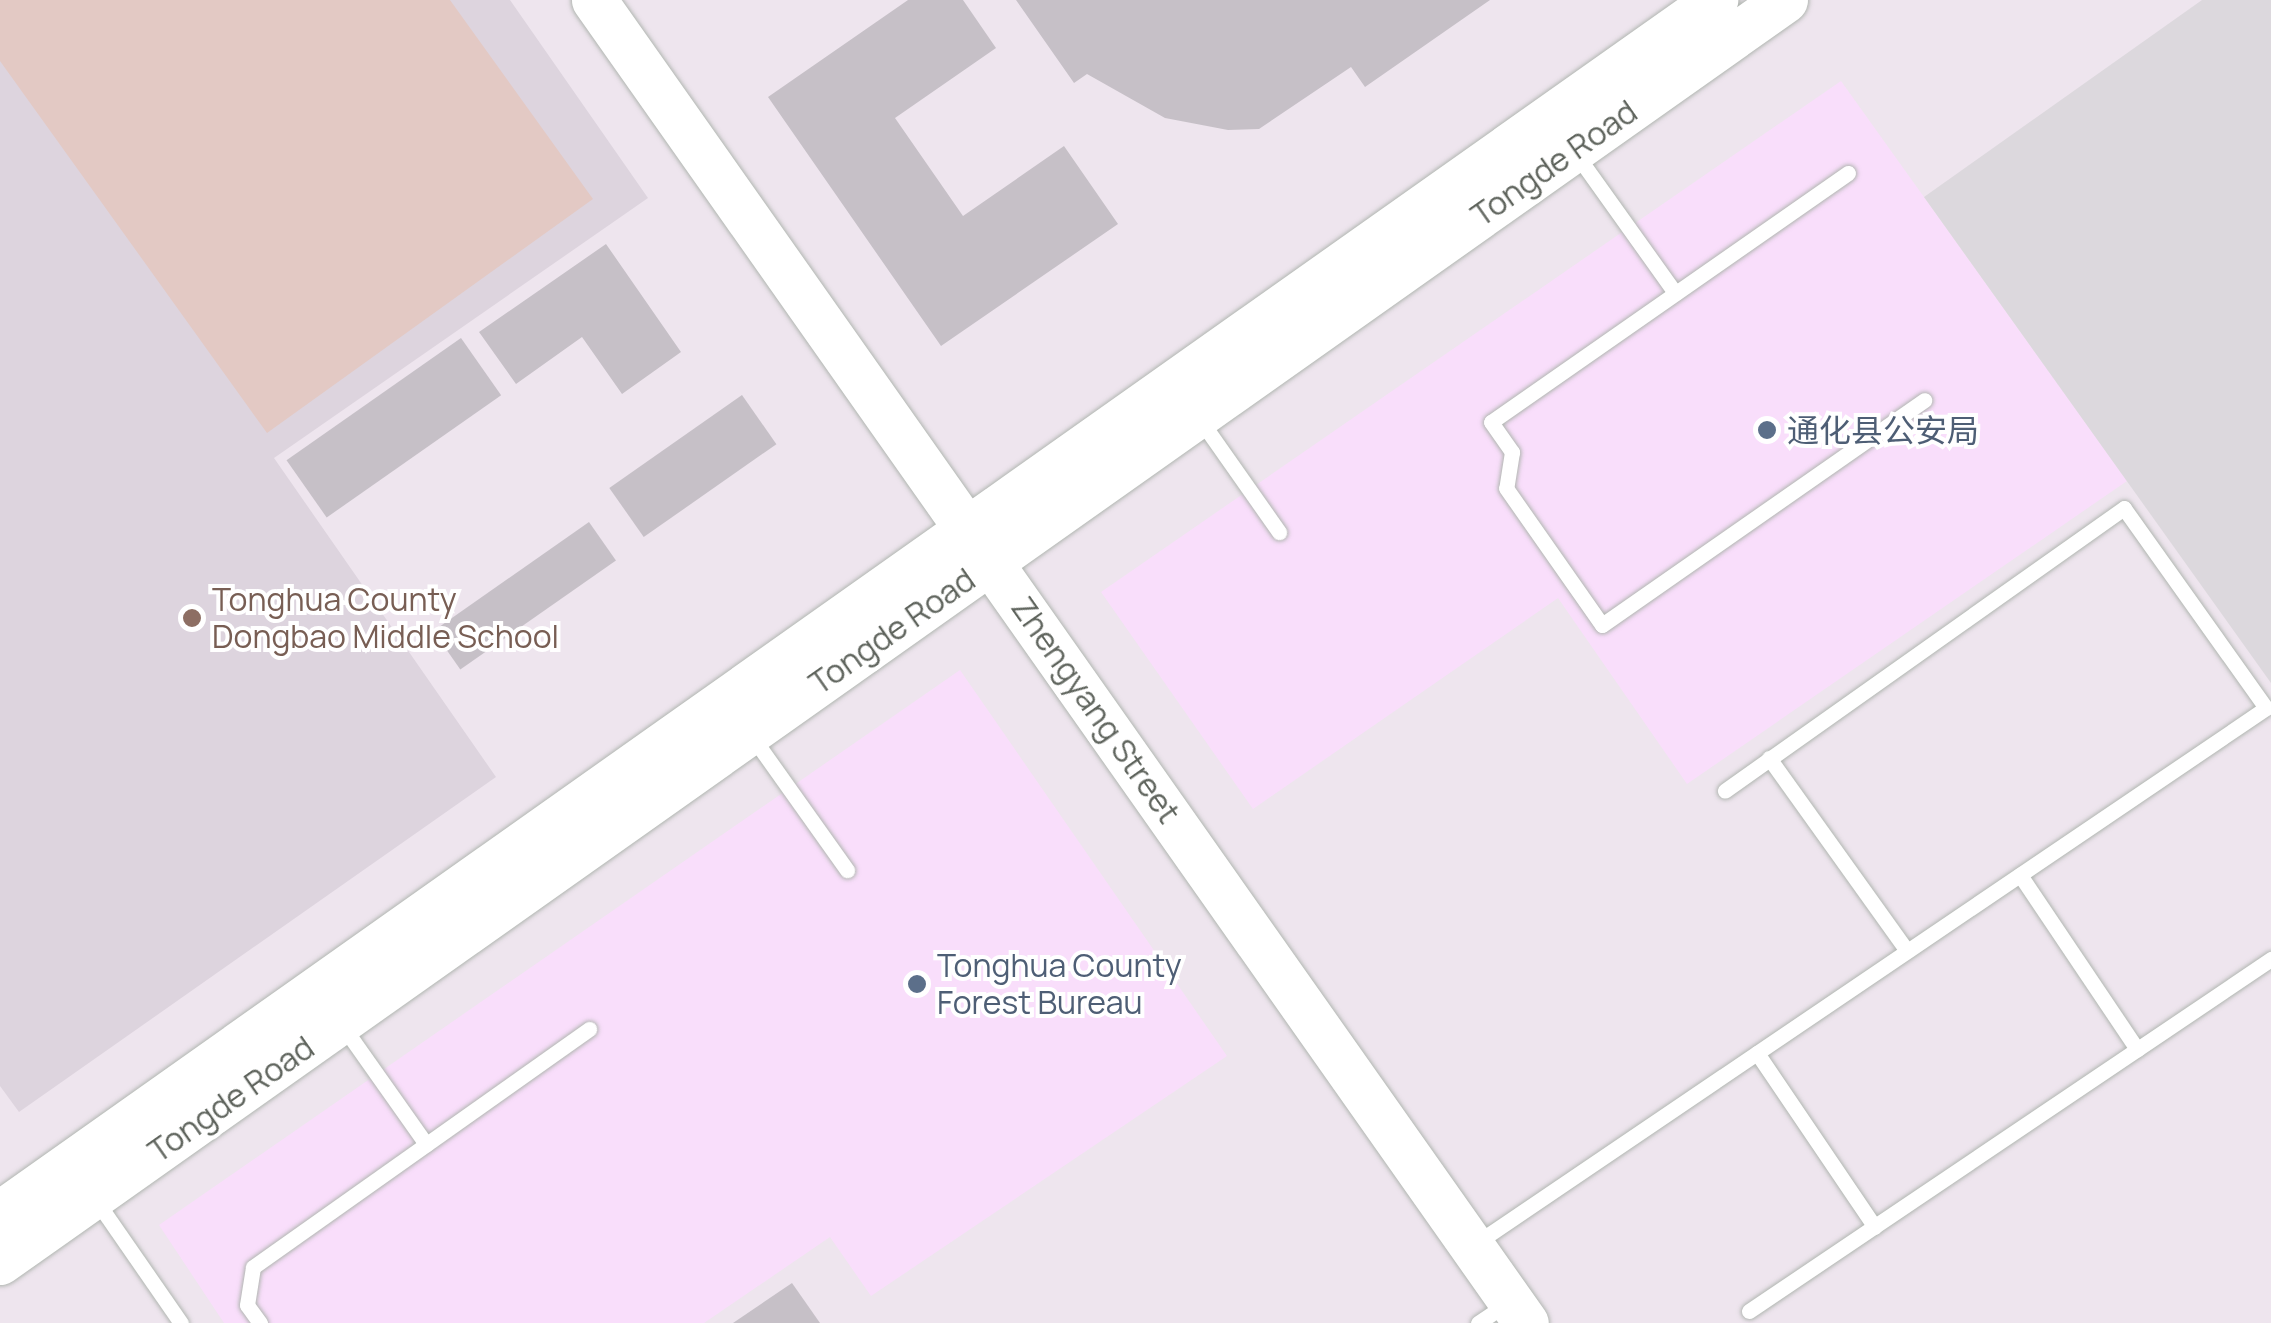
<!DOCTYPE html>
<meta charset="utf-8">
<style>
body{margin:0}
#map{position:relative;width:2271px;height:1323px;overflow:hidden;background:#eee5ee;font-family:Manrope,"Noto Sans SC",sans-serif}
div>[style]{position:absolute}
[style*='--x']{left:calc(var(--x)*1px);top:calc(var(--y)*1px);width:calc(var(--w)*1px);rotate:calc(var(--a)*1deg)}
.commercial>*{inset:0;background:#f9defb}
.industrial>*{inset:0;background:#dcd8dd}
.education>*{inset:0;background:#ddd4de}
.green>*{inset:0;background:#e3c9c4}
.building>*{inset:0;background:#c6c0c7;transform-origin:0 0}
.roads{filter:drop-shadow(0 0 2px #b1b6b1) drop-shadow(0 0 2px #b1b6b1)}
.lane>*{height:15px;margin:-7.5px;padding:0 7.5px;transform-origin:7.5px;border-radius:7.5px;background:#fff}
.secondary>*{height:45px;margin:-22.5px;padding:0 22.5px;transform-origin:22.5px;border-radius:22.5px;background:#fff}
.dots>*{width:28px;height:28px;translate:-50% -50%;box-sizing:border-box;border:5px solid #fff;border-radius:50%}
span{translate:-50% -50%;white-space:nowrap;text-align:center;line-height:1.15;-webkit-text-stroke:8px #fff;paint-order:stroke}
.street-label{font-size:32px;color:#5f645d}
.service-label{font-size:32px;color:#4e5e75}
.left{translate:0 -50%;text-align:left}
.education-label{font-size:32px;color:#785e54}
</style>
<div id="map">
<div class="commercial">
<i style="clip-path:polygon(1841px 81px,2127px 481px,1687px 784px,1558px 598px,1253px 809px,1101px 592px)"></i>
<i style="clip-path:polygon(960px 670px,1227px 1056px,871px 1296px,830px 1237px,704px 1323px,224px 1323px,159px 1225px)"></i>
</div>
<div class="industrial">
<i style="clip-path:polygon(2202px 0,2271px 0,2271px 683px,1924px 197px)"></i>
</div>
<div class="education">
<i style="clip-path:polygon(0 0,510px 0,648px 198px,274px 458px,496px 777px,19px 1112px,0 1086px)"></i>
</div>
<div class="green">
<i style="clip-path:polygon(0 0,450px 0,593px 199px,267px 433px,0 61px)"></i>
</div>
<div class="building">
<i style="clip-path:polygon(908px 0,963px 0,996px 48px,895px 118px,963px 216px,1064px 146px,1118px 224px,941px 346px,768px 97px)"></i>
<i style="clip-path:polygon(1016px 0,1490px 0,1365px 87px,1351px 67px,1259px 129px,1228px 130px,1165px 118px,1087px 74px,1074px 83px)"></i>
<i style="clip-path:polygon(606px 244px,681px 352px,622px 394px,582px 337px,516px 384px,479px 332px)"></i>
<i style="left:461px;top:338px;width:70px;height:213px;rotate:55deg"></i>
<i style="left:742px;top:395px;width:60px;height:162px;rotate:55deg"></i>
<i style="left:589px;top:522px;width:47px;height:190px;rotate:55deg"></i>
<i style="clip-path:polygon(792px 1283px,820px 1323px,733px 1323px)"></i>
</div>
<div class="roads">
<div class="lane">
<i style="--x:1576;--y:154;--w:171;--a:54.5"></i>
<i style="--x:1848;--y:173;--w:435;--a:145.1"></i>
<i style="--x:1491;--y:422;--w:37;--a:55"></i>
<i style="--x:1512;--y:452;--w:36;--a:99"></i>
<i style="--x:1506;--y:488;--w:167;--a:55"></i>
<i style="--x:1602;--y:625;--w:393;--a:-34.9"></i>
<i style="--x:1201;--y:421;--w:136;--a:54.9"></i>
<i style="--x:751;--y:735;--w:166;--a:54.6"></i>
<i style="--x:1769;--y:758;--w:237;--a:54.4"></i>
<i style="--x:2020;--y:875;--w:210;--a:56.1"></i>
<i style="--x:342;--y:1025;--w:146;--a:54.8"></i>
<i style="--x:1757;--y:1053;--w:210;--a:55.9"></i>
<i style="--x:95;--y:1199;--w:151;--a:55.3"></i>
<i style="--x:1475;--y:1244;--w:955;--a:-34.12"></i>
<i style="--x:2266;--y:708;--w:245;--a:-125.4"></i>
<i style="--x:2124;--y:508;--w:489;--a:144.7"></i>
<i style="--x:1749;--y:1311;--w:630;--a:-33.99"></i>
<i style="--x:260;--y:1323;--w:22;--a:-126"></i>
<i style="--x:247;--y:1305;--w:38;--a:-81"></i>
<i style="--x:253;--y:1267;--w:412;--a:-35.3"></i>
<i style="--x:1478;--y:1323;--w:36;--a:-34"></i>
</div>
<div class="secondary">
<i style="--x:594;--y:0;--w:1618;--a:54.84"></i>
<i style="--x:0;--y:1213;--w:2101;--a:-35.27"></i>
<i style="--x:0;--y:1262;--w:2186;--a:-35.26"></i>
</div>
</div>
<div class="dots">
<i style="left:1767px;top:430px;background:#5c6f8a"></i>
<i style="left:192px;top:618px;background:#8d6e63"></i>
<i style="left:917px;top:984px;background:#5c6f8a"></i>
</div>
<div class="street-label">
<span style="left:1554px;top:163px;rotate:-35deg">Tongde Road</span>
<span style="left:892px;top:631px;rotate:-35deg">Tongde Road</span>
<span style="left:1096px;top:710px;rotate:55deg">Zhengyang Street</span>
<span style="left:231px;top:1099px;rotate:-35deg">Tongde Road</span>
</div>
<div class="service-label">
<span class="left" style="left:1787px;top:430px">通化县公安局</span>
<span class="left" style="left:937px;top:984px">Tonghua County<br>Forest Bureau</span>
</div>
<div class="education-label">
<span class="left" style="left:212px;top:618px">Tonghua County<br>Dongbao Middle School</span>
</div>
</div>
